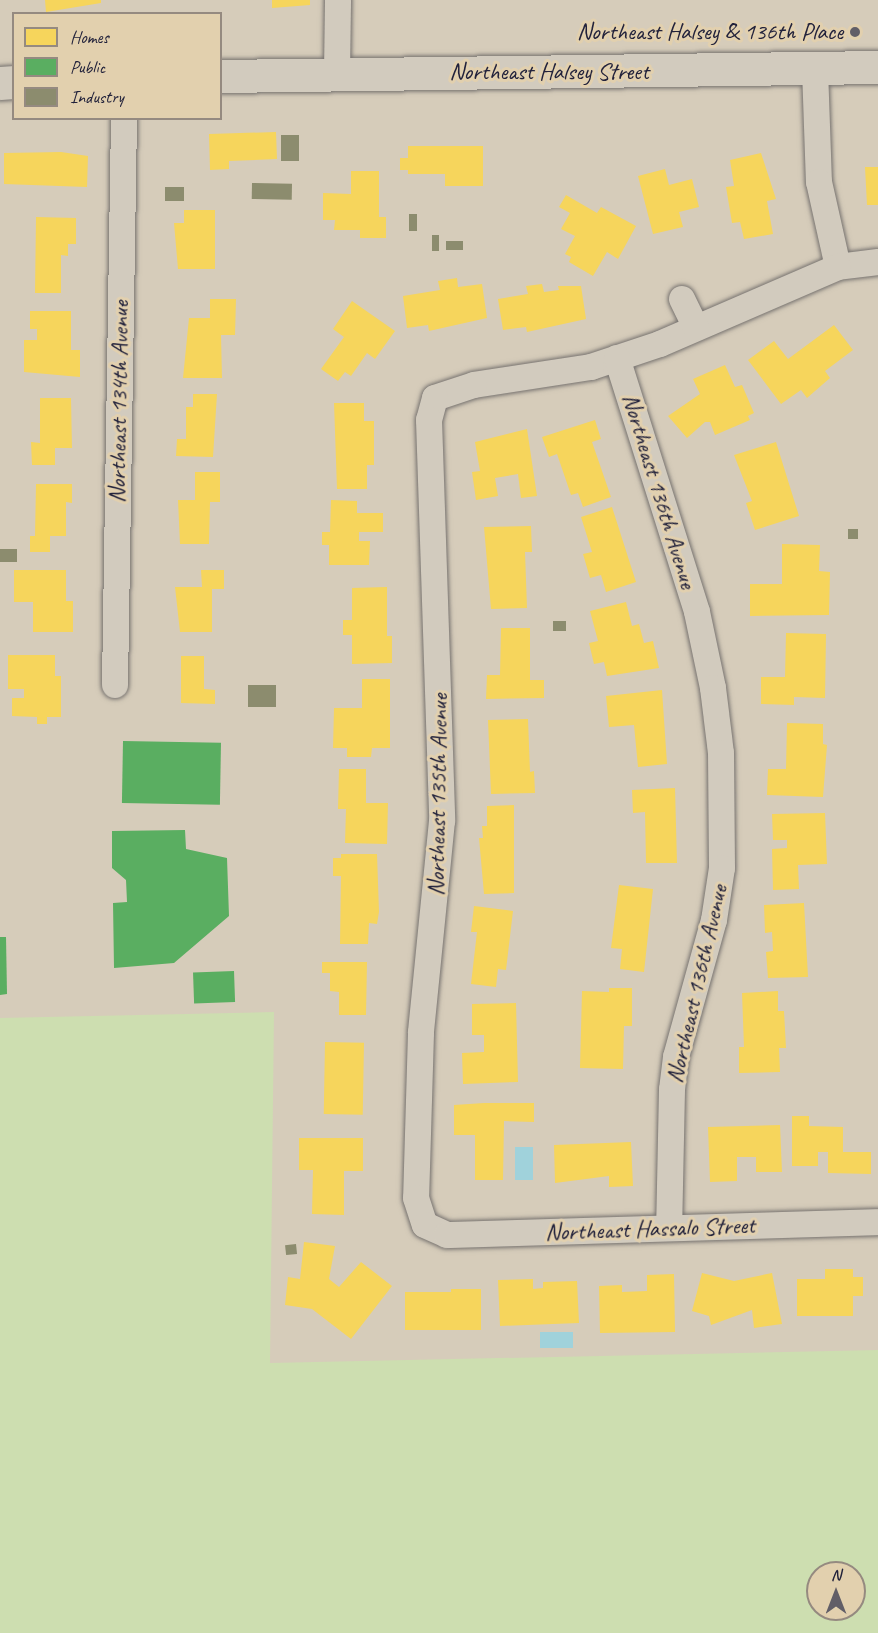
<!DOCTYPE html>
<style>
body{margin:0}
#map{position:relative;width:878px;height:1633px;overflow:hidden;background:#d6ccba;font-family:Caveat,sans-serif}
div>[style]{position:absolute}
[style*='--x']{left:calc(var(--x)*1px);top:calc(var(--y)*1px);width:calc(var(--w)*1px);rotate:calc(var(--a)*1deg)}
.green>*{inset:0;background:#cddeb0}
.water>*{inset:0;background:#a0d2db;transform-origin:0 0}
.homes>*{inset:0;background:#f6d55c;transform-origin:0 0}
.public>*{inset:0;background:#5aae61;transform-origin:0 0}
.industry>*{inset:0;background:#8c8c6e;transform-origin:0 0}
.roads{filter:drop-shadow(0 0 2px #777370) drop-shadow(0 0 2px #777370)}
.minor>*{height:26px;margin:-13px;padding:0 13px;transform-origin:13px;border-radius:13px;background:#d2cbbe}
.secondary>*{height:33px;margin:-16.5px;padding:0 16.5px;transform-origin:16.5px;border-radius:16.5px;background:#d2cbbe}
.dots>*{width:16px;height:16px;translate:-50% -50%;box-sizing:border-box;border:3px solid #e2d0ae;border-radius:50%}
span{translate:-50% -50%;white-space:nowrap;text-align:center;line-height:1.15;-webkit-text-stroke:6px #e2d0ae;paint-order:stroke}
.poi-label{font-size:24px;color:#22223b}
.right{translate:-100% -50%;text-align:right}
.street-label{font-size:24px;color:#22223b}
.legend{position:absolute;left:12px;top:12px;width:210px;height:108px;box-sizing:border-box;background:#e2d0ae;border:2px solid #958a80;margin:0;padding:8px 10px;list-style:none;font-size:18px;color:#22223b}
.legend li{display:flex;align-items:center;gap:12px;height:30px}
.legend b{width:30px;border:2px solid #958a80}
.north{position:absolute;left:806px;top:1561px;width:60px;height:60px;box-sizing:border-box;background:#e2d0ae;border:2px solid #958a80;border-radius:50%;rotate:0deg;font-size:16px;font-weight:700;line-height:24px;text-align:center;color:#22223b}
.north::after{content:'';display:block;margin:auto;width:21px;height:27px;background:#615e67;clip-path:polygon(50% 0,100% 100%,50% 72%,0 100%)}
</style>
<div id="map">
<div class="green">
<i style="clip-path:polygon(evenodd,274px 1012px,270px 1363px,878px 1350px,878px 1633px,0 1633px,0 1018px,274px 1012px,818px 1573px,854px 1573px,854px 1609px,818px 1609px,818px 1573px)"></i>
</div>
<div class="water">
<i style="left:515px;top:1147px;width:18px;height:33px"></i>
<i style="left:540px;top:1332px;width:33px;height:16px"></i>
</div>
<div class="homes">
<i style="clip-path:polygon(45px 0,101px 0,101px 3px,46px 12px)"></i>
<i style="clip-path:polygon(272px 0,310px 0,310px 5px,272px 8px)"></i>
<i style="clip-path:polygon(276px 132px,277px 159px,229px 161px,229px 169px,210px 170px,209px 134px)"></i>
<i style="clip-path:polygon(408px 146px,483px 146px,483px 186px,445px 186px,445px 174px,408px 174px,408px 170px,400px 170px,400px 158px,408px 158px)"></i>
<i style="clip-path:polygon(61px 152px,88px 156px,87px 187px,4px 184px,4px 153px)"></i>
<i style="clip-path:polygon(761px 153px,776px 199px,767px 201px,773px 234px,744px 239px,740px 222px,732px 223px,726px 187px,734px 186px,730px 160px)"></i>
<i style="clip-path:polygon(865px 167px,878px 167px,878px 205px,867px 205px)"></i>
<i style="clip-path:polygon(665px 169px,669px 185px,692px 179px,699px 207px,679px 212px,683px 227px,653px 234px,638px 176px)"></i>
<i style="clip-path:polygon(351px 171px,379px 171px,379px 217px,386px 217px,386px 238px,360px 238px,360px 230px,334px 230px,335px 220px,323px 220px,323px 193px,351px 194px)"></i>
<i style="clip-path:polygon(566px 195px,597px 213px,601px 207px,636px 226px,618px 259px,607px 252px,593px 276px,569px 262px,571px 257px,565px 254px,575px 236px,561px 229px,570px 213px,559px 207px)"></i>
<i style="clip-path:polygon(184px 210px,215px 210px,215px 269px,178px 269px,174px 223px,184px 223px)"></i>
<i style="clip-path:polygon(36px 217px,76px 218px,76px 244px,68px 244px,68px 256px,61px 255px,61px 293px,35px 293px)"></i>
<i style="clip-path:polygon(457px 278px,458px 287px,482px 284px,487px 318px,429px 331px,428px 325px,407px 328px,403px 296px,440px 290px,438px 281px)"></i>
<i style="clip-path:polygon(542px 284px,544px 292px,559px 290px,558px 286px,581px 286px,586px 319px,527px 332px,526px 327px,503px 330px,498px 299px,528px 294px,526px 286px)"></i>
<i style="clip-path:polygon(210px 299px,236px 299px,235px 335px,221px 335px,222px 378px,183px 378px,189px 318px,210px 318px)"></i>
<i style="clip-path:polygon(352px 301px,395px 331px,375px 359px,367px 353px,351px 376px,345px 372px,338px 381px,321px 369px,344px 337px,333px 329px)"></i>
<i style="clip-path:polygon(30px 311px,71px 311px,71px 350px,80px 350px,80px 377px,24px 372px,24px 340px,37px 340px,37px 329px,30px 329px)"></i>
<i style="clip-path:polygon(834px 325px,853px 350px,825px 371px,830px 378px,807px 398px,801px 390px,781px 404px,748px 360px,774px 341px,788px 359px)"></i>
<i style="clip-path:polygon(725px 365px,735px 387px,742px 385px,754px 413px,748px 416px,750px 420px,715px 435px,710px 422px,705px 422px,687px 438px,668px 416px,700px 394px,693px 379px)"></i>
<i style="clip-path:polygon(193px 394px,217px 394px,213px 457px,176px 456px,177px 439px,186px 439px,186px 407px,193px 407px)"></i>
<i style="clip-path:polygon(40px 398px,71px 398px,72px 448px,55px 448px,55px 465px,32px 465px,31px 442px,40px 443px)"></i>
<i style="clip-path:polygon(334px 403px,364px 403px,364px 421px,374px 421px,374px 465px,367px 465px,367px 489px,337px 489px)"></i>
<i style="clip-path:polygon(595px 420px,601px 439px,592px 442px,611px 497px,583px 507px,578px 493px,571px 495px,557px 454px,549px 457px,542px 437px)"></i>
<i style="clip-path:polygon(527px 429px,537px 496px,521px 498px,518px 474px,495px 478px,498px 496px,476px 500px,472px 472px,480px 471px,475px 442px)"></i>
<i style="clip-path:polygon(776px 442px,799px 516px,755px 530px,746px 503px,752px 501px,734px 455px)"></i>
<i style="clip-path:polygon(195px 472px,220px 472px,220px 502px,210px 502px,209px 544px,180px 544px,178px 500px,195px 500px)"></i>
<i style="clip-path:polygon(36px 484px,72px 484px,72px 503px,66px 502px,66px 536px,50px 536px,50px 552px,30px 552px,30px 536px,35px 536px)"></i>
<i style="clip-path:polygon(331px 500px,357px 501px,357px 513px,383px 513px,383px 532px,359px 532px,359px 541px,370px 541px,369px 565px,329px 565px,329px 545px,322px 545px,322px 532px,330px 532px)"></i>
<i style="clip-path:polygon(612px 507px,636px 582px,606px 592px,601px 575px,590px 578px,583px 554px,592px 552px,581px 517px)"></i>
<i style="clip-path:polygon(531px 526px,532px 552px,525px 552px,527px 608px,491px 609px,484px 527px)"></i>
<i style="clip-path:polygon(782px 544px,820px 545px,819px 571px,830px 572px,829px 615px,750px 616px,750px 584px,782px 584px)"></i>
<i style="clip-path:polygon(14px 570px,66px 570px,66px 601px,73px 601px,73px 632px,33px 632px,33px 602px,14px 602px)"></i>
<i style="clip-path:polygon(201px 570px,224px 570px,224px 589px,212px 589px,212px 632px,180px 632px,175px 587px,202px 587px)"></i>
<i style="clip-path:polygon(387px 587px,387px 636px,392px 636px,392px 663px,352px 664px,352px 635px,343px 635px,343px 620px,352px 620px,352px 588px)"></i>
<i style="clip-path:polygon(626px 602px,632px 626px,639px 624px,644px 643px,653px 641px,659px 668px,607px 676px,604px 662px,594px 664px,589px 643px,598px 641px,590px 611px)"></i>
<i style="clip-path:polygon(501px 628px,530px 628px,530px 680px,544px 680px,544px 698px,486px 699px,487px 675px,500px 675px)"></i>
<i style="clip-path:polygon(786px 633px,826px 634px,825px 698px,794px 697px,794px 705px,761px 704px,761px 677px,785px 677px)"></i>
<i style="clip-path:polygon(8px 655px,55px 655px,55px 676px,61px 676px,61px 717px,47px 717px,47px 724px,37px 724px,37px 717px,12px 716px,12px 698px,24px 698px,24px 689px,8px 689px)"></i>
<i style="clip-path:polygon(181px 656px,204px 656px,204px 689px,215px 690px,215px 704px,181px 703px)"></i>
<i style="clip-path:polygon(362px 679px,390px 679px,390px 748px,372px 748px,371px 757px,347px 757px,347px 748px,333px 748px,334px 708px,362px 708px)"></i>
<i style="clip-path:polygon(662px 690px,667px 764px,638px 767px,634px 725px,609px 727px,606px 696px)"></i>
<i style="clip-path:polygon(528px 719px,530px 772px,534px 771px,535px 793px,491px 794px,488px 720px)"></i>
<i style="clip-path:polygon(787px 723px,823px 724px,823px 744px,827px 745px,823px 797px,767px 795px,768px 769px,786px 769px)"></i>
<i style="clip-path:polygon(339px 769px,366px 769px,366px 803px,388px 803px,387px 844px,345px 843px,346px 809px,338px 809px)"></i>
<i style="clip-path:polygon(675px 788px,677px 863px,646px 863px,645px 812px,633px 813px,632px 790px)"></i>
<i style="clip-path:polygon(514px 805px,514px 893px,484px 894px,479px 838px,483px 838px,482px 826px,487px 826px,487px 806px)"></i>
<i style="clip-path:polygon(825px 813px,827px 864px,798px 865px,799px 889px,773px 890px,772px 849px,787px 848px,787px 840px,773px 840px,772px 814px)"></i>
<i style="clip-path:polygon(341px 854px,377px 854px,379px 912px,377px 924px,369px 923px,368px 944px,340px 944px,341px 876px,333px 876px,333px 858px,341px 858px)"></i>
<i style="clip-path:polygon(619px 885px,653px 889px,644px 972px,620px 969px,622px 949px,611px 948px)"></i>
<i style="clip-path:polygon(804px 903px,808px 977px,768px 978px,766px 952px,773px 951px,772px 932px,765px 933px,764px 905px)"></i>
<i style="clip-path:polygon(474px 906px,513px 911px,506px 970px,498px 969px,496px 987px,471px 984px,477px 932px,471px 932px)"></i>
<i style="clip-path:polygon(322px 962px,367px 962px,366px 1015px,339px 1015px,339px 992px,330px 991px,330px 973px,322px 973px)"></i>
<i style="clip-path:polygon(609px 988px,632px 988px,632px 1026px,624px 1026px,623px 1069px,580px 1068px,582px 991px,609px 992px)"></i>
<i style="clip-path:polygon(778px 991px,778px 1011px,784px 1011px,786px 1048px,779px 1048px,780px 1072px,739px 1073px,739px 1047px,744px 1047px,742px 993px)"></i>
<i style="clip-path:polygon(516px 1003px,518px 1082px,463px 1084px,462px 1053px,484px 1052px,484px 1035px,472px 1035px,472px 1004px)"></i>
<i style="left:325px;top:1042px;width:39px;height:72px;rotate:1deg"></i>
<i style="clip-path:polygon(484px 1103px,534px 1103px,534px 1122px,504px 1121px,503px 1180px,475px 1180px,475px 1135px,454px 1135px,454px 1105px)"></i>
<i style="clip-path:polygon(792px 1116px,809px 1116px,809px 1126px,843px 1127px,843px 1152px,871px 1152px,871px 1174px,828px 1173px,828px 1152px,818px 1152px,818px 1166px,792px 1166px)"></i>
<i style="clip-path:polygon(780px 1125px,782px 1172px,756px 1172px,756px 1157px,737px 1157px,737px 1181px,710px 1182px,708px 1127px)"></i>
<i style="clip-path:polygon(299px 1138px,363px 1138px,363px 1171px,344px 1171px,344px 1215px,312px 1214px,313px 1170px,299px 1170px)"></i>
<i style="clip-path:polygon(631px 1142px,633px 1186px,609px 1187px,609px 1176px,555px 1183px,554px 1145px)"></i>
<i style="clip-path:polygon(304px 1242px,335px 1246px,329px 1279px,339px 1287px,361px 1262px,392px 1286px,351px 1339px,312px 1309px,285px 1305px,288px 1277px,300px 1279px)"></i>
<i style="clip-path:polygon(825px 1269px,853px 1269px,853px 1277px,863px 1277px,863px 1296px,853px 1296px,853px 1316px,797px 1316px,797px 1279px,825px 1279px)"></i>
<i style="clip-path:polygon(702px 1273px,734px 1281px,772px 1273px,782px 1324px,754px 1328px,752px 1310px,711px 1325px,709px 1316px,692px 1311px)"></i>
<i style="clip-path:polygon(674px 1274px,675px 1332px,600px 1333px,599px 1286px,622px 1285px,622px 1292px,647px 1291px,647px 1275px)"></i>
<i style="clip-path:polygon(533px 1279px,533px 1289px,543px 1288px,543px 1282px,577px 1281px,579px 1323px,500px 1326px,498px 1280px)"></i>
<i style="clip-path:polygon(451px 1289px,481px 1289px,481px 1330px,405px 1330px,405px 1292px,451px 1292px)"></i>
</div>
<div class="public">
<i style="left:123px;top:741px;width:98px;height:62px;rotate:1deg"></i>
<i style="clip-path:polygon(185px 830px,186px 849px,227px 858px,229px 916px,174px 963px,114px 968px,113px 903px,127px 902px,126px 880px,112px 868px,112px 831px)"></i>
<i style="clip-path:polygon(0 937px,6px 937px,7px 994px,0 995px)"></i>
<i style="left:234px;top:971px;width:31px;height:41px;rotate:88deg"></i>
</div>
<div class="industry">
<i style="left:281px;top:135px;width:18px;height:26px"></i>
<i style="left:252px;top:183px;width:40px;height:16px;rotate:1deg"></i>
<i style="left:165px;top:187px;width:19px;height:14px"></i>
<i style="left:409px;top:214px;width:8px;height:17px"></i>
<i style="left:432px;top:235px;width:7px;height:16px"></i>
<i style="left:446px;top:241px;width:17px;height:9px"></i>
<i style="left:848px;top:529px;width:10px;height:10px"></i>
<i style="left:0;top:549px;width:17px;height:13px"></i>
<i style="left:553px;top:621px;width:13px;height:10px"></i>
<i style="left:248px;top:685px;width:28px;height:22px"></i>
<i style="left:296px;top:1244px;width:10px;height:11px;rotate:84deg"></i>
</div>
<div class="roads">
<div class="minor">
<i style="--x:815;--y:69;--w:113;--a:88"></i>
<i style="--x:819;--y:182;--w:87;--a:77.4"></i>
<i style="--x:337;--y:73;--w:73;--a:-89.2"></i>
<i style="--x:878;--y:262;--w:40;--a:172.9"></i>
<i style="--x:838;--y:267;--w:194;--a:156.6"></i>
<i style="--x:660;--y:344;--w:73;--a:161.6"></i>
<i style="--x:591;--y:367;--w:118;--a:171.3"></i>
<i style="--x:474;--y:385;--w:41;--a:161.6"></i>
<i style="--x:435;--y:398;--w:23;--a:105"></i>
<i style="--x:429;--y:420;--w:401;--a:88.1"></i>
<i style="--x:442;--y:821;--w:213;--a:95.7"></i>
<i style="--x:421;--y:1033;--w:165;--a:91.7"></i>
<i style="--x:416;--y:1198;--w:28;--a:72"></i>
<i style="--x:425;--y:1225;--w:24;--a:24"></i>
<i style="--x:447;--y:1235;--w:431;--a:-1.7"></i>
<i style="--x:682;--y:299;--w:32;--a:64"></i>
<i style="--x:617;--y:358;--w:266;--a:72.5"></i>
<i style="--x:697;--y:612;--w:78;--a:78.1"></i>
<i style="--x:713;--y:688;--w:65;--a:83"></i>
<i style="--x:721;--y:753;--w:115;--a:89.5"></i>
<i style="--x:722;--y:868;--w:53;--a:98.7"></i>
<i style="--x:714;--y:920;--w:142;--a:105.5"></i>
<i style="--x:676;--y:1057;--w:33;--a:97"></i>
<i style="--x:672;--y:1090;--w:138;--a:91.2"></i>
<i style="--x:115;--y:685;--w:567;--a:-89.09"></i>
</div>
<div class="secondary">
<i style="--x:220;--y:76;--w:658;--a:-0.78"></i>
<i style="--x:0;--y:83;--w:14;--a:-4"></i>
</div>
</div>
<div class="dots">
<i style="left:855px;top:32px;background:#615e67"></i>
</div>
<div class="poi-label">
<span class="right" style="left:843px;top:32px">Northeast Halsey &amp; 136th Place</span>
</div>
<div class="street-label">
<span style="left:549px;top:72px">Northeast Halsey Street</span>
<span style="left:119px;top:402px;rotate:-89deg">Northeast 134th Avenue</span>
<span style="left:659px;top:491px;rotate:73deg">Northeast 136th Avenue</span>
<span style="left:438px;top:795px;rotate:-89deg">Northeast 135th Avenue</span>
<span style="left:697px;top:984px;rotate:-77deg">Northeast 136th Avenue</span>
<span style="left:650px;top:1229px;rotate:-2deg">Northeast Hassalo Street</span>
</div>
<ul class="legend">
<li><b style="height:16px;background:#f6d55c"></b>Homes</li>
<li><b style="height:16px;background:#5aae61"></b>Public</li>
<li><b style="height:16px;background:#8c8c6e"></b>Industry</li>
</ul>
<div class="north">N</div>
</div>
